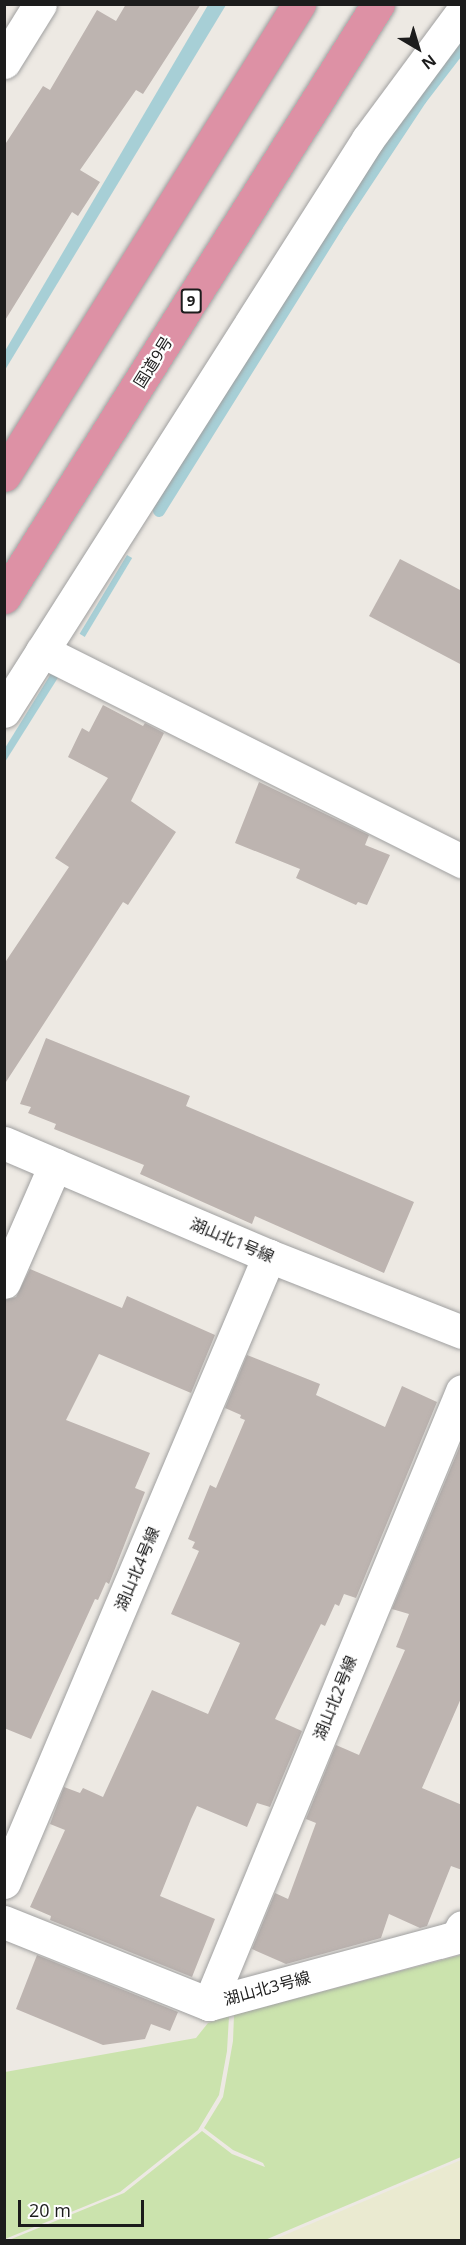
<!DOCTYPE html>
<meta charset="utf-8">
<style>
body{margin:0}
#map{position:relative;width:466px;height:2245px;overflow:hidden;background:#ede9e3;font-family:"Open Sans","Noto Sans JP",sans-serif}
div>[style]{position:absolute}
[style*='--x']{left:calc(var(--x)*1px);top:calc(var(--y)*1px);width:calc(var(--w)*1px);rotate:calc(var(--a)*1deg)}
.farmland>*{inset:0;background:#eaead0}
.grass>*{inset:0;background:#cbe3ad}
.water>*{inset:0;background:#a7cfd6;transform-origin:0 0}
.stream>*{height:12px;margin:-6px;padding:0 6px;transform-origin:6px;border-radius:6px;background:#a7cfd6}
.building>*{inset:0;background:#bdb4b0}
.roads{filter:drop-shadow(0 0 2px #a0a0a0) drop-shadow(0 0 2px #a0a0a0)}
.street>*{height:33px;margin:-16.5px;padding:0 16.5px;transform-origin:16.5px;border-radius:16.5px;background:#fff}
.highway>*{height:33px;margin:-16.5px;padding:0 16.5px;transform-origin:16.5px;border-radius:16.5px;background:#dd91a5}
span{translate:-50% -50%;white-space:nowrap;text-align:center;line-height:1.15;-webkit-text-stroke:4.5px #fff;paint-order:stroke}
.shield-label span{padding:2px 4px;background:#fff;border:2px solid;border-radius:4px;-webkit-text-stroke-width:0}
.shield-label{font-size:15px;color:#1c1c1c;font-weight:700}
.street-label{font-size:16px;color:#1c1c1c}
.frame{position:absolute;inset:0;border:6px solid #1c1c1c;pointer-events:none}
.north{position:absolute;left:388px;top:18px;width:60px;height:60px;-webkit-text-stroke:4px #fff;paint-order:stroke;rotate:142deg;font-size:16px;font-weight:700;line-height:24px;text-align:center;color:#1c1c1c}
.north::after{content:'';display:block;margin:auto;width:21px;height:27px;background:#1c1c1c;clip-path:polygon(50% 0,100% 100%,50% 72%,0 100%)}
.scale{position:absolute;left:18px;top:2200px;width:126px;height:27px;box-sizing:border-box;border:3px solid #1c1c1c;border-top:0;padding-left:8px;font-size:18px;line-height:21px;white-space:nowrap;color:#1c1c1c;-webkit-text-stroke:4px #fff;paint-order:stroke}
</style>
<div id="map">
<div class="farmland">
<i style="clip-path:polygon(461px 2160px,461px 2240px,273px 2240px)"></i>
</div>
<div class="grass">
<i style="clip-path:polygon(461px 1955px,461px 2157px,265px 2240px,9px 2240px,124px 2193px,202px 2131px,232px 2154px,265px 2167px,263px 2163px,233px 2150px,204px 2128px,223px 2097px,233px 2041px,234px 2015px)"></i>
<i style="clip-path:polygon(229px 2016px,227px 2051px,219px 2095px,198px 2130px,120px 2192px,5px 2239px,5px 2072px,196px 2038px,208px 2023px)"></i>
</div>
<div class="water">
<i style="clip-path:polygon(208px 5px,226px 5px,5px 370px,5px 351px)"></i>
<i style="left:127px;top:555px;width:6px;height:92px;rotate:31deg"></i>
<i style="clip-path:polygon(52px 672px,59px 676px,5px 762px,5px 748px)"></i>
</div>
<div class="stream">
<i style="--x:159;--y:511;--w:336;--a:-58"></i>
<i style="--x:337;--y:226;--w:152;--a:-56.5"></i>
<i style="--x:421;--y:99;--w:67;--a:-52.3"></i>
</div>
<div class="building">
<i style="clip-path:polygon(126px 4px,201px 4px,143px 94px,136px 90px,80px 170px,100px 182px,78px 216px,72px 212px,4px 322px,4px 146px,43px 86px,50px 90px,97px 10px,116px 21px)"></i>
<i style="clip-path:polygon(400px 559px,462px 591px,462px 665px,369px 616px)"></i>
<i style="clip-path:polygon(103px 705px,143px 726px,145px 723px,164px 733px,131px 801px,176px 832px,128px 905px,123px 902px,4px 1085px,4px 964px,69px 867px,55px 858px,108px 778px,68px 757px,82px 728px,89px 732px)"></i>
<i style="clip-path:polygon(259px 782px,369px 835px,365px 845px,390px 855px,367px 905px,358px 902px,356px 905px,296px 878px,300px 869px,235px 843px)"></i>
<i style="clip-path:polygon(46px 1038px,190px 1096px,186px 1106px,414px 1202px,384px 1273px,255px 1216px,252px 1224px,140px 1174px,144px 1165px,54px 1129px,56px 1124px,28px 1113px,31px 1107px,20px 1104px)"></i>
<i style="clip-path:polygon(30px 1269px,122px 1308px,127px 1296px,215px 1335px,191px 1393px,99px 1354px,66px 1420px,150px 1453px,135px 1488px,145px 1492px,109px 1584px,106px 1582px,98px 1600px,95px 1599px,31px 1739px,4px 1728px,4px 1300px,16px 1297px)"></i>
<i style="clip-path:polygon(247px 1355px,320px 1384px,316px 1395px,385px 1427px,402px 1386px,437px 1402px,356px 1598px,344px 1594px,339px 1606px,335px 1604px,325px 1626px,321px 1624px,275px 1719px,302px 1731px,270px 1807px,257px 1803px,247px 1827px,197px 1806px,191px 1819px,160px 1896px,215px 1919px,192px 1977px,50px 1920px,51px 1916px,30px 1907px,65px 1830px,50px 1824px,64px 1787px,80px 1793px,83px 1788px,103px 1797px,152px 1690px,208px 1714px,240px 1643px,171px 1614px,199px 1551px,192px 1548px,195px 1542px,188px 1539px,210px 1485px,216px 1488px,245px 1420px,240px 1418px,241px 1415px,225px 1408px)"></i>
<i style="clip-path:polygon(462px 1441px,462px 1696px,422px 1788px,462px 1805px,462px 1870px,451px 1866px,427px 1926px,420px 1928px,389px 1914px,381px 1938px,286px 1964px,252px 1949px,275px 1893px,288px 1899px,316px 1823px,306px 1819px,336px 1745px,359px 1755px,405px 1650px,396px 1647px,409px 1614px,392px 1609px)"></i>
<i style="clip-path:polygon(37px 1955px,178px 2012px,170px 2031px,151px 2024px,145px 2039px,103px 2045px,16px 2009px)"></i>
</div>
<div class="roads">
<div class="street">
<i style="--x:4;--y:62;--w:68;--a:-58.2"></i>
<i style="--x:42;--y:651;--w:470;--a:26.6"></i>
<i style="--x:4;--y:711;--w:678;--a:-57.53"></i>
<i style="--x:368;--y:139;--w:158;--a:-53.5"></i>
<i style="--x:4;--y:1143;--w:288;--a:23.1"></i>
<i style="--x:269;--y:1256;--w:207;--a:21.5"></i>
<i style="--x:4;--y:1282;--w:128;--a:-66.4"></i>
<i style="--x:4;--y:1882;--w:680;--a:-67.06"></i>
<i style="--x:4;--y:1922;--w:221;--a:21.8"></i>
<i style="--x:209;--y:2004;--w:257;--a:-15.1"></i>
<i style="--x:457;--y:1937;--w:11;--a:-63"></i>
<i style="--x:209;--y:2004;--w:663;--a:-67.57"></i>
</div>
<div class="highway">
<i style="--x:4;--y:475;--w:556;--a:-57.94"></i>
<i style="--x:4;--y:597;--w:701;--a:-57.76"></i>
</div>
</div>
<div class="shield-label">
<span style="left:191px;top:301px">9</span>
</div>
<div class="street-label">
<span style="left:153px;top:362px;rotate:-58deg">国道9号</span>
<span style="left:232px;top:1240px;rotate:23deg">湖山北1号線</span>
<span style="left:137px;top:1569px;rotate:-67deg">湖山北4号線</span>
<span style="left:335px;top:1698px;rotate:-68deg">湖山北2号線</span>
<span style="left:267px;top:1988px;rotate:-15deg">湖山北3号線</span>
</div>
<div class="frame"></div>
<div class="north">N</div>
<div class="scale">20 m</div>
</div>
